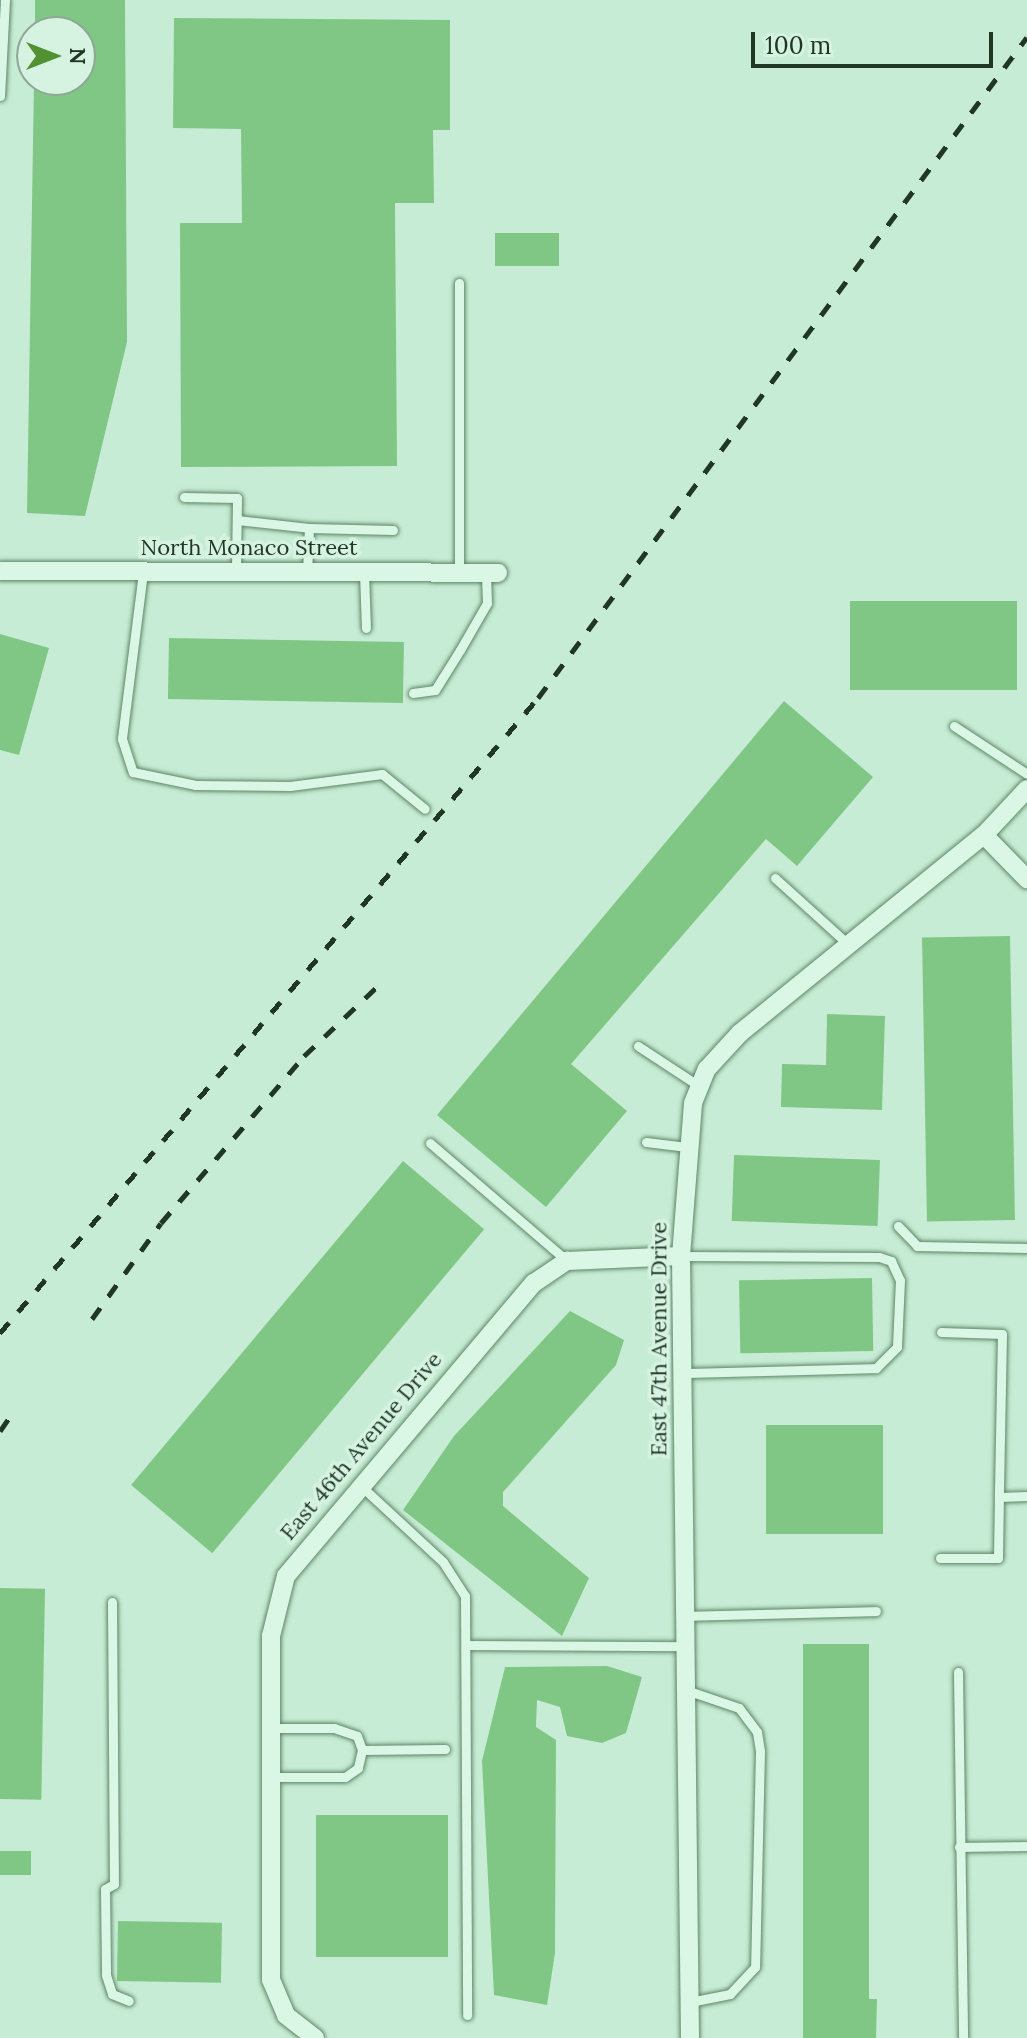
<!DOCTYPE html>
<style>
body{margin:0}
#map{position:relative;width:1027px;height:2038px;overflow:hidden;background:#c7ecd5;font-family:Lora,serif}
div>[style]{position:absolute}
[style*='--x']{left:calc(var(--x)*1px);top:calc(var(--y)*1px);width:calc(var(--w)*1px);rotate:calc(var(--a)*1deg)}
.building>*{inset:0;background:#80c786;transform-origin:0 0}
.roads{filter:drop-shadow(0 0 2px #5e8666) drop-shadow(0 0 2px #5e8666)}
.lane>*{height:9px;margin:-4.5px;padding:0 4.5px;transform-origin:4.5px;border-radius:4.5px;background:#daf7e5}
.street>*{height:18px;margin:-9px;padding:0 9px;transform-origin:9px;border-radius:9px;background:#daf7e5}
.rail>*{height:5px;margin-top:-2.5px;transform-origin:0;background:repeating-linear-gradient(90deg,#203724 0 14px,transparent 0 28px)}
span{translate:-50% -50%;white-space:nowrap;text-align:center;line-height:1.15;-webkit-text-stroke:7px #d6f3e2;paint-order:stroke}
.street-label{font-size:22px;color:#203724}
.north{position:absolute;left:16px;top:16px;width:80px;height:80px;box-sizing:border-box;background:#d6f3e2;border:2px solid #8da896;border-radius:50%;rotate:90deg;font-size:22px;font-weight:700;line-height:32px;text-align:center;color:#203724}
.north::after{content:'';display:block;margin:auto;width:28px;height:36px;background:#519132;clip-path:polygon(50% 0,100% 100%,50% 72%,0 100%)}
.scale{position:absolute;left:751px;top:32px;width:242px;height:36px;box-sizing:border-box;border:4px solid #203724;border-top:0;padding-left:10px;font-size:24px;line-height:28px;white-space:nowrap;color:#203724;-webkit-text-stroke:6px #d6f3e2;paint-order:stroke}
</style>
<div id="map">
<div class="building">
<i style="clip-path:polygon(35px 0,125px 0,127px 342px,85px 516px,27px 513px,34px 80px,80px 80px,80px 32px,35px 32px)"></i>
<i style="clip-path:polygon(174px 18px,450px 20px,450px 130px,433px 130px,434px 203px,395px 203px,397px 466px,181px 467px,180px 223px,242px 223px,241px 129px,173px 128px)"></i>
<i style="left:495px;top:233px;width:64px;height:33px"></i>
<i style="left:850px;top:601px;width:167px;height:89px"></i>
<i style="clip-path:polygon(0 634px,49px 648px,19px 755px,0 750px)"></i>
<i style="left:169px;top:638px;width:235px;height:61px;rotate:1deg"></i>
<i style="clip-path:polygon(784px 701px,873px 777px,797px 866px,766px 839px,571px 1064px,627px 1111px,546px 1207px,437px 1115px)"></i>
<i style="left:1010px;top:936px;width:284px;height:88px;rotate:89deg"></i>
<i style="clip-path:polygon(827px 1014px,885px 1016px,882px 1110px,781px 1107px,782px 1064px,826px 1065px)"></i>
<i style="left:734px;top:1155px;width:146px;height:66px;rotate:2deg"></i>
<i style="left:403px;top:1161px;width:106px;height:423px;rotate:40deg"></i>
<i style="left:872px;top:1278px;width:73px;height:133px;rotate:89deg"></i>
<i style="clip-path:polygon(570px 1311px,624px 1340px,616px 1365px,503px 1492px,503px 1506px,589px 1578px,562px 1636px,403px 1510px,454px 1436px)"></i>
<i style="left:766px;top:1425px;width:117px;height:109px"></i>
<i style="left:0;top:1588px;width:45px;height:211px;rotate:1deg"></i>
<i style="clip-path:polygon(803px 1644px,869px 1644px,869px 1999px,877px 1999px,876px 2038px,803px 2038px)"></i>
<i style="clip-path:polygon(607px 1666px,642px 1677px,626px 1733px,602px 1743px,567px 1736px,560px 1707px,537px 1700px,536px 1727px,556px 1740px,555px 1953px,547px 2005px,494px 1995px,482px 1761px,505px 1667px)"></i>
<i style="left:316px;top:1815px;width:132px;height:142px"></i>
<i style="left:0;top:1851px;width:31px;height:24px"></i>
<i style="left:118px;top:1921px;width:104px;height:60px;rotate:1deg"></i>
</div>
<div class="roads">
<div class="lane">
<i style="--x:0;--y:96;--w:96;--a:-87"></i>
<i style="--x:459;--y:283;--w:290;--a:90"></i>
<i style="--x:184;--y:497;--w:53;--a:1.1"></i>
<i style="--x:237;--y:498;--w:74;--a:90.8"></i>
<i style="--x:237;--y:520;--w:72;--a:6.3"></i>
<i style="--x:143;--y:572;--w:168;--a:97.2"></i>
<i style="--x:122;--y:739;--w:35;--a:72"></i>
<i style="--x:133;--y:772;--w:64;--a:11.7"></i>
<i style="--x:196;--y:785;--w:94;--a:0.6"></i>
<i style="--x:290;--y:786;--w:93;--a:-7.4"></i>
<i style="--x:382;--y:774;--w:55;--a:39.1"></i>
<i style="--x:307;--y:572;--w:44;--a:-87.4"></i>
<i style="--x:309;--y:528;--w:84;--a:1.4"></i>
<i style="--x:364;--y:572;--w:56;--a:88"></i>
<i style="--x:413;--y:693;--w:22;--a:-8"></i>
<i style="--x:435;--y:690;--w:47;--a:-58"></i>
<i style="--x:460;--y:650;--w:54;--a:-60.1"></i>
<i style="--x:487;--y:603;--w:30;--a:-92"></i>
<i style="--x:954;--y:726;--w:87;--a:33.3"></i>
<i style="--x:775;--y:878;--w:100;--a:42.2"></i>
<i style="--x:638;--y:1046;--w:73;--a:33.3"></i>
<i style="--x:646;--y:1142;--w:41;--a:7"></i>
<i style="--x:430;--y:1143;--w:181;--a:40.7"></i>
<i style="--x:898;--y:1226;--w:28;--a:46"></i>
<i style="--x:917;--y:1246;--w:110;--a:1"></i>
<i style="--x:681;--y:1256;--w:198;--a:0.3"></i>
<i style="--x:879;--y:1257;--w:13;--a:18"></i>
<i style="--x:891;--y:1261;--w:21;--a:65"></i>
<i style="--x:900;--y:1280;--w:67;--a:92.6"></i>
<i style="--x:897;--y:1347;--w:30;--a:135"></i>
<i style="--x:876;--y:1368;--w:194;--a:178.5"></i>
<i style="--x:941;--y:1332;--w:61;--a:1.9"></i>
<i style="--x:1002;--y:1334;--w:163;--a:91.1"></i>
<i style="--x:999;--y:1497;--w:28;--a:-2"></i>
<i style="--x:361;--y:1486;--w:112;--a:42.8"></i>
<i style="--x:443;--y:1562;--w:40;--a:57.1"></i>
<i style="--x:465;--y:1596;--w:419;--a:89.7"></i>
<i style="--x:940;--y:1558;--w:58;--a:0"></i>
<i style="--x:998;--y:1558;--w:61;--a:-89.1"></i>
<i style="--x:112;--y:1602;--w:282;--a:89.6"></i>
<i style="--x:114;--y:1884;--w:10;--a:151"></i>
<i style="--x:105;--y:1889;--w:86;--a:89.3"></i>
<i style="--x:106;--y:1975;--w:20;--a:72"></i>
<i style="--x:112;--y:1994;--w:18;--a:22"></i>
<i style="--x:685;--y:1616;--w:191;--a:-1.5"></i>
<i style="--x:467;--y:1645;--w:218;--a:0.3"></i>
<i style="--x:958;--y:1672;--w:366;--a:89.2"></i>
<i style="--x:686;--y:1690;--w:56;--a:18.8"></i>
<i style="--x:739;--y:1708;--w:30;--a:53"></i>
<i style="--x:757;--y:1732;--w:19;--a:81"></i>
<i style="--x:760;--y:1751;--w:216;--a:91.3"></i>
<i style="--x:755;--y:1967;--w:37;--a:133"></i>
<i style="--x:730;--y:1994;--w:41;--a:168.7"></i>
<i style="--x:271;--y:1728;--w:63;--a:0"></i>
<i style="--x:334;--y:1728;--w:24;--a:19"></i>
<i style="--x:357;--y:1736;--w:15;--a:70"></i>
<i style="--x:362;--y:1750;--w:18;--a:103"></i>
<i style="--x:358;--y:1768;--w:16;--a:145"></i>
<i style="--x:345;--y:1777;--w:74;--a:180"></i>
<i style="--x:362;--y:1750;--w:83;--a:-0.7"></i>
<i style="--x:959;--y:1847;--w:68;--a:-0.8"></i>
</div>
<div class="street">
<i style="--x:0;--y:571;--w:498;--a:0.2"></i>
<i style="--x:984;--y:835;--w:62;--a:45.7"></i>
<i style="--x:315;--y:2038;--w:37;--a:-142"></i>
<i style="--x:286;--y:2015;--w:38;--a:-113"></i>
<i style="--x:271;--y:1980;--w:344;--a:-90"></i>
<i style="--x:271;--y:1636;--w:62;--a:-76"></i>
<i style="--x:286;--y:1576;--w:384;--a:-49.8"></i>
<i style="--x:534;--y:1283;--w:40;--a:-34"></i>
<i style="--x:567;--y:1261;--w:114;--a:-2.5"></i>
<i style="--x:690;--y:2038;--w:782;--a:-90.66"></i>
<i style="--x:681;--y:1256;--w:153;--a:-85.5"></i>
<i style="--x:693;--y:1103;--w:37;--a:-68"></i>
<i style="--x:707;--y:1069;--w:49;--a:-47.5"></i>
<i style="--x:740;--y:1033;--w:314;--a:-39.1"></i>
<i style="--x:984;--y:835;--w:63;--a:-46.9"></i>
</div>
</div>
<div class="rail">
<i style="--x:92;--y:1319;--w:118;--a:-54.3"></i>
<i style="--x:161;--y:1223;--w:220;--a:-49.4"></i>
<i style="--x:304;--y:1056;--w:109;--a:-43.5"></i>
<i style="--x:0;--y:1333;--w:832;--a:-49.73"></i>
<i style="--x:538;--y:698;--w:822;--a:-53.51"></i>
<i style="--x:0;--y:1431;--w:19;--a:-55"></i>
</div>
<div class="street-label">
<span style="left:249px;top:548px">North Monaco Street</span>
<span style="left:659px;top:1339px;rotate:-90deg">East 47th Avenue Drive</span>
<span style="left:361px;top:1446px;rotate:-50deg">East 46th Avenue Drive</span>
</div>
<div class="north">N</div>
<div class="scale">100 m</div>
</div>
